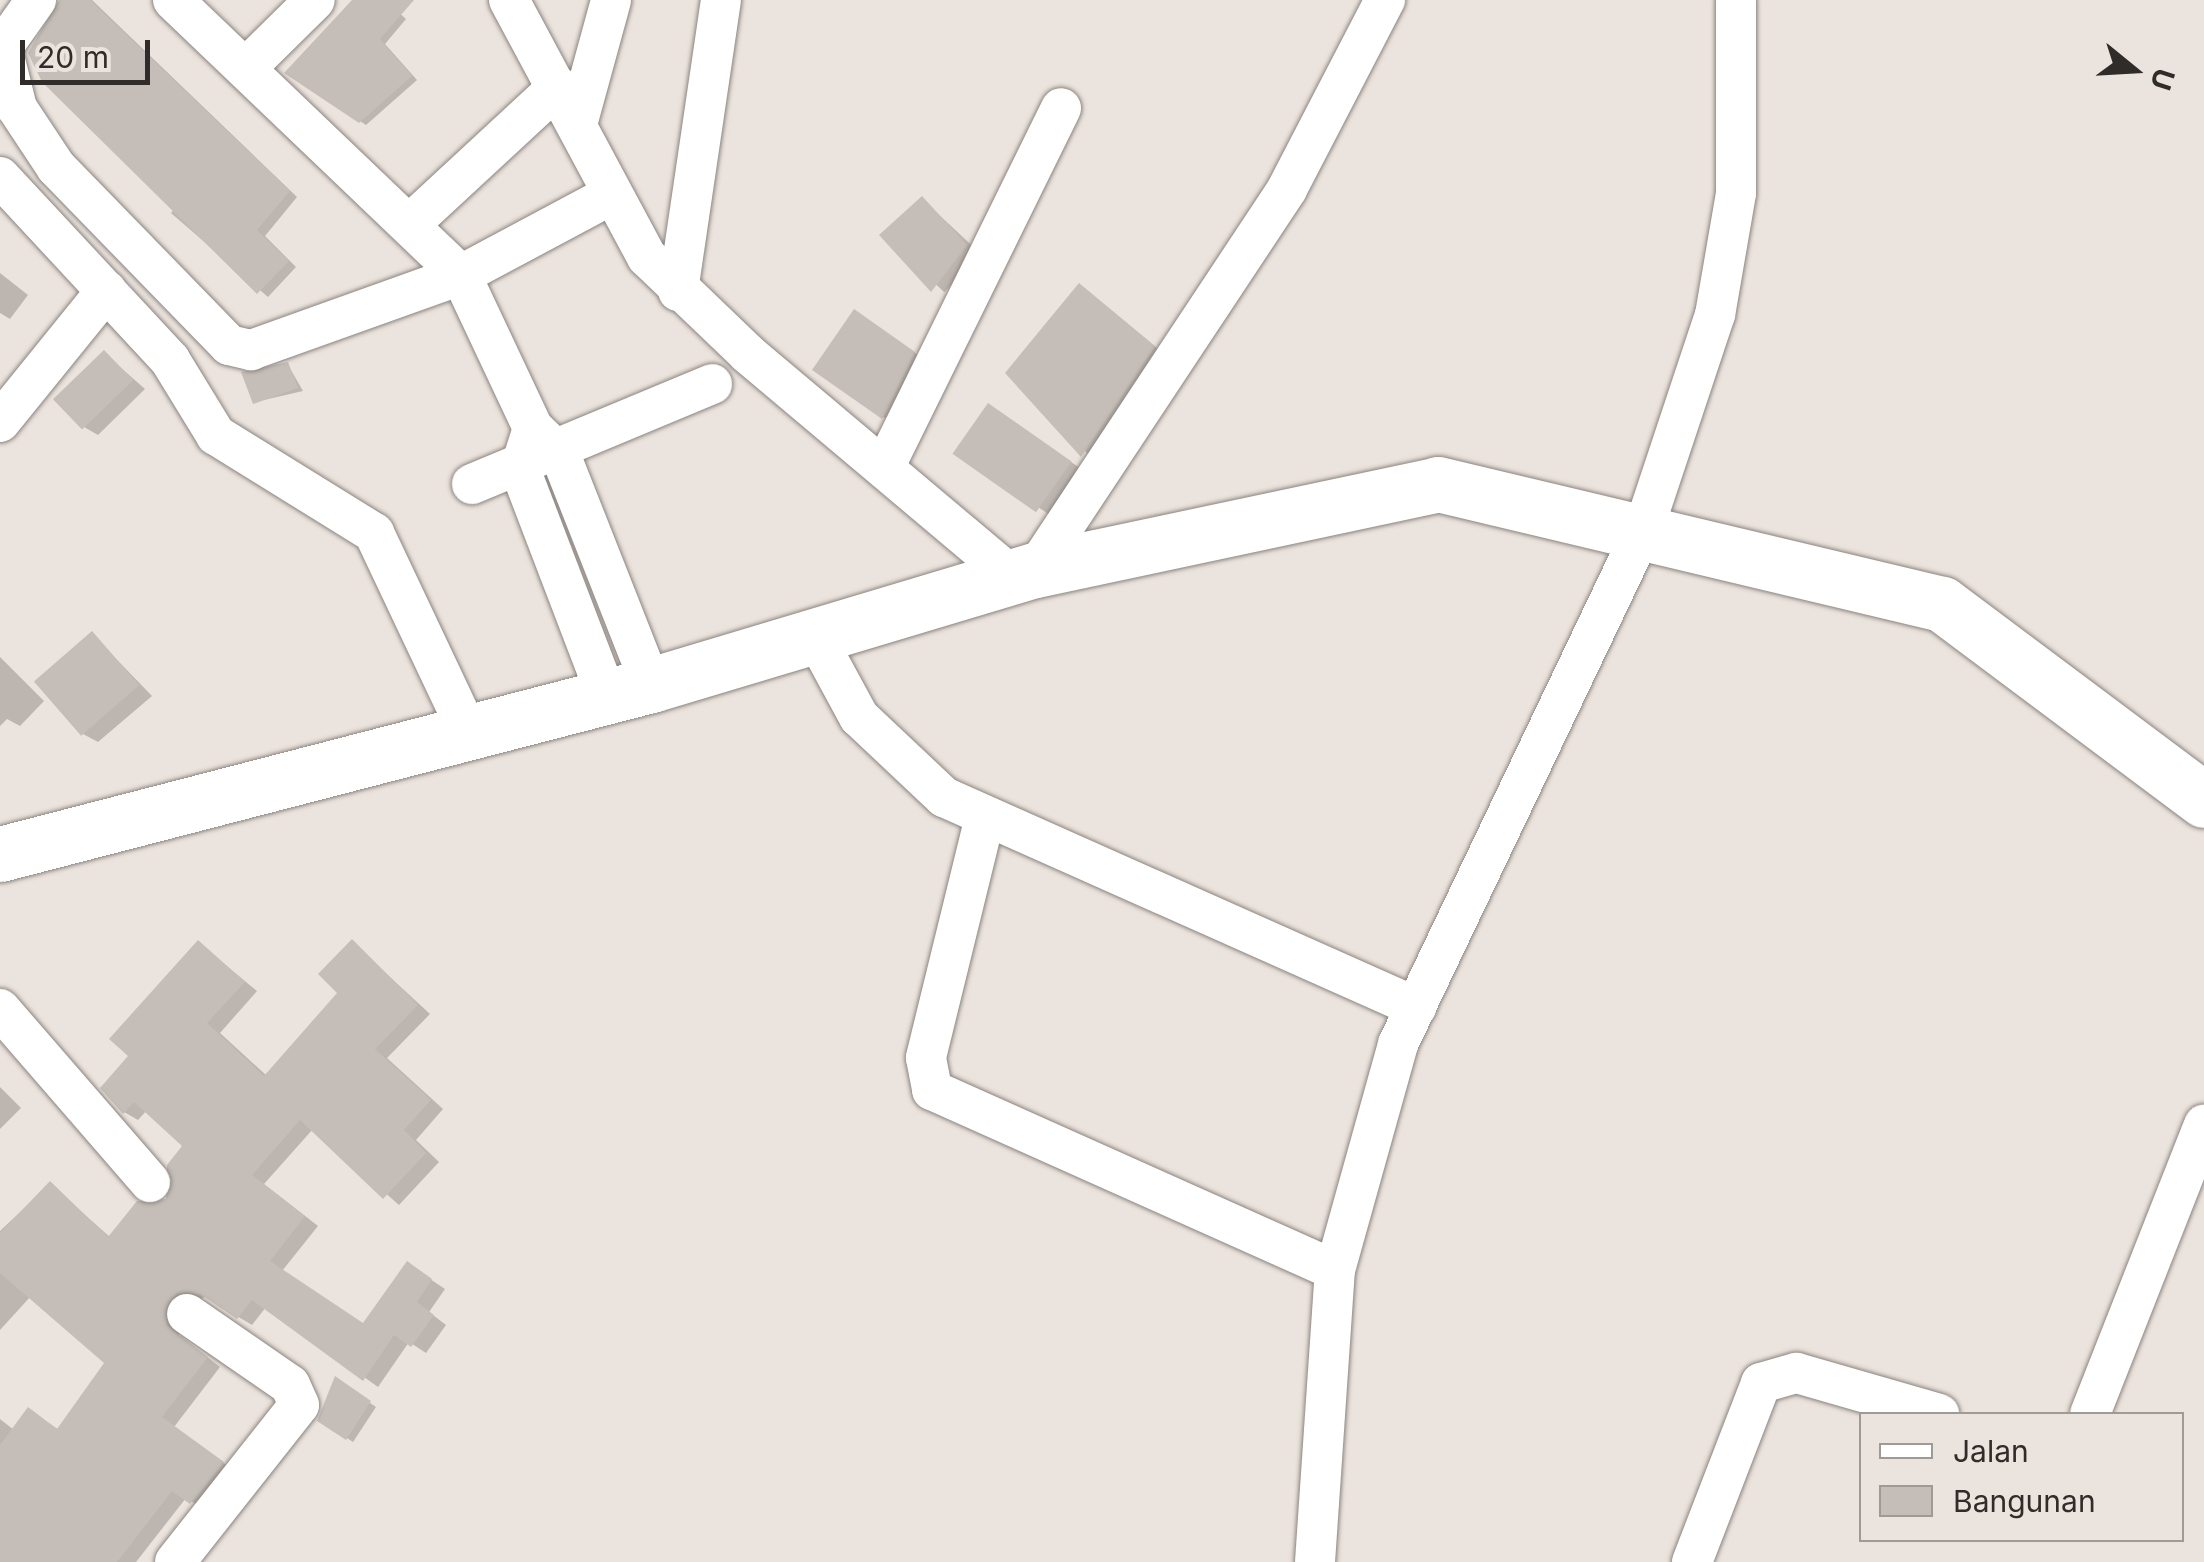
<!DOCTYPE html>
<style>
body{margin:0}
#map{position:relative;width:2204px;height:1562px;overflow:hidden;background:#ebe3dd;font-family:Inter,sans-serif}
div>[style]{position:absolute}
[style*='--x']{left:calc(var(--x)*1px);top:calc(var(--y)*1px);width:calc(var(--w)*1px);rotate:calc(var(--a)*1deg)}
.shadow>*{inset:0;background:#0003;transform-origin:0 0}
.building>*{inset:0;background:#c5beb8;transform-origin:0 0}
.roads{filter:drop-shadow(0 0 2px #8b847e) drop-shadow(0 0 2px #8b847e)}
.street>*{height:40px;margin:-20px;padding:0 20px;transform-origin:20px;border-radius:20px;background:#fff}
.secondary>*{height:55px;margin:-27.5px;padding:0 27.5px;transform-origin:27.5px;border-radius:27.5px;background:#fff}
span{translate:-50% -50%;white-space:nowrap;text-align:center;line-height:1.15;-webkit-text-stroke:9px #ebe3dd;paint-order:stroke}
.legend{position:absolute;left:1859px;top:1412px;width:325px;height:130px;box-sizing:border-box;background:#ebe3dd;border:2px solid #a09a95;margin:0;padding:12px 18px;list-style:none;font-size:30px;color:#2f2c29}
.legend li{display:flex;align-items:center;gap:20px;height:50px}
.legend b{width:50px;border:2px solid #a09a95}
.north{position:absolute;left:2084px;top:20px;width:100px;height:100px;-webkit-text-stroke:8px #ebe3dd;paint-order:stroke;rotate:108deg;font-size:28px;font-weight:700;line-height:40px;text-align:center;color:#2f2c29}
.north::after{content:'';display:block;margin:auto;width:35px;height:45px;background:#2f2c29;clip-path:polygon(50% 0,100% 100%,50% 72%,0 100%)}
.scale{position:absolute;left:20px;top:40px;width:130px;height:45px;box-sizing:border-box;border:5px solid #2f2c29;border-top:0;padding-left:12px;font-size:30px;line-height:35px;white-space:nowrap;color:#2f2c29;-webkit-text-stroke:8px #ebe3dd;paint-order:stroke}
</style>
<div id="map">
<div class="shadow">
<i style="clip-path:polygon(60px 0,92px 0,297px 197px,265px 236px,296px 267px,268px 297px,171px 213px,176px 207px)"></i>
<i style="clip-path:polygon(355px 0,385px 0,406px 19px,385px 44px,417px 80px,366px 125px,288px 73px)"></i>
<i style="left:922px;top:199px;width:80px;height:53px;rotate:43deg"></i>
<i style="clip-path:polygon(0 273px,28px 295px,10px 319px,0 313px)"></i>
<i style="clip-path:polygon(1080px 287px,1167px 356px,1097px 463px,1008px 373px)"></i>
<i style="clip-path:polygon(868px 320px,928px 362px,897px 424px,883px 417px)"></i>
<i style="clip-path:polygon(104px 353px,145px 389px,98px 435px,84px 427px)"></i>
<i style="clip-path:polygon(288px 365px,303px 391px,255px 402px)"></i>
<i style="clip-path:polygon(1003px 414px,1084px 471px,1053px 517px,958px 454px)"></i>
<i style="clip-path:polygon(92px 634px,152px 696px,98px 742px,83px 734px)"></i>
<i style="clip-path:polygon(0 657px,44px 701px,20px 726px,7px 719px,0 726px)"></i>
<i style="clip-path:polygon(352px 942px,430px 1014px,387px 1058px,443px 1109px,416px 1140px,439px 1162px,399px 1205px,313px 1129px,264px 1184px,318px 1226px,282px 1271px,364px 1326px,421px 1273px,445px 1289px,429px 1312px,446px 1325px,426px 1353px,409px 1342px,378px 1387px,266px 1307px,252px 1325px,205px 1297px,182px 1307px,179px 1335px,220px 1367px,174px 1427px,236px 1472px,205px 1510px,186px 1498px,136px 1562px,0 1562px,0 1419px,14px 1430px,29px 1410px,59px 1430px,108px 1363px,31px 1296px,0 1330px,0 1231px,50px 1184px,111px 1238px,166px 1203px,185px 1146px,147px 1110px,138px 1120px,124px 1112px,132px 1056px,199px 943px,257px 991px,220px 1033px,267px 1076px,341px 993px)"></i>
<i style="clip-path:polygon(0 1087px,21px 1108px,0 1129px)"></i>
<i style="clip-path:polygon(336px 1380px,376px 1407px,353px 1442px,320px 1420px)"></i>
</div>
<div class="building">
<i style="clip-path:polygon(59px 0,90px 0,290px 191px,257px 230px,289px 261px,257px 294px,42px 82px,28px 53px)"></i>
<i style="clip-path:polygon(352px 0,414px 0,380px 39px,412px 76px,359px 123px,284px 73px)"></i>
<i style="clip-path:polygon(922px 196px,967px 245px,931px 292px,879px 235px)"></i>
<i style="clip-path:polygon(1079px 283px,1155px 346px,1081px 457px,1005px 373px)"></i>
<i style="clip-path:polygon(854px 309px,915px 352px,882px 419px,812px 370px)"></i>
<i style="left:104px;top:350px;width:42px;height:71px;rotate:46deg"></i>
<i style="clip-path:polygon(288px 362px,298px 388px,253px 404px,241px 372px)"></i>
<i style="left:988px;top:403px;width:102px;height:62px;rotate:35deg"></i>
<i style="left:92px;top:631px;width:72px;height:77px;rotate:49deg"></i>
<i style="clip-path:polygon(352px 939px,418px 1005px,375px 1049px,431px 1100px,404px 1130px,426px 1153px,383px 1199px,300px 1120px,252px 1175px,305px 1216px,270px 1261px,363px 1323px,407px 1261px,432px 1279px,417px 1302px,434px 1315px,411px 1347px,394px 1335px,363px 1381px,252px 1300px,237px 1319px,200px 1294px,176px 1293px,166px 1325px,208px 1357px,162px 1417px,224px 1462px,190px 1504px,172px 1491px,117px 1562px,0 1562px,0 1445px,28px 1407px,57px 1429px,104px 1363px,0 1273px,0 1233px,50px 1181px,108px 1237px,137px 1201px,166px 1199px,167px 1165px,182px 1146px,134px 1102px,123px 1114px,100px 1088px,128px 1056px,109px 1039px,198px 940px,245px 982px,207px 1023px,264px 1076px,337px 993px,318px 974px)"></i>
<i style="clip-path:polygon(335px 1376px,371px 1401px,346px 1440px,317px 1421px)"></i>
</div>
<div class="roads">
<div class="street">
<i style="--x:36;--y:0;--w:59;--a:125.3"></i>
<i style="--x:2;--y:48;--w:62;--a:76"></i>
<i style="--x:17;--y:108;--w:71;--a:56.5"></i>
<i style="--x:56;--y:167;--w:248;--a:45.8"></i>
<i style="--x:229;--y:345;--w:23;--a:13"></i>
<i style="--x:251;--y:350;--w:223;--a:-19.7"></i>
<i style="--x:461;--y:275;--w:168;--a:-28.1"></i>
<i style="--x:173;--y:0;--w:398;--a:43.7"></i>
<i style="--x:461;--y:275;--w:169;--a:64.8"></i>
<i style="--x:533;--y:428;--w:37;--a:44"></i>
<i style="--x:560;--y:454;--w:248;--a:68.5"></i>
<i style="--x:509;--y:0;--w:292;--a:61.8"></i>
<i style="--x:647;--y:257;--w:140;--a:43.8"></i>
<i style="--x:748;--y:354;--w:346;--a:40.1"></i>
<i style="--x:247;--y:67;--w:95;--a:-44.6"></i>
<i style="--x:578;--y:121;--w:125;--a:-74.7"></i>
<i style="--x:0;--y:177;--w:250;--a:47.1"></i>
<i style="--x:170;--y:360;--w:88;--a:58.5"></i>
<i style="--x:216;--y:435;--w:186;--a:31.8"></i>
<i style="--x:374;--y:533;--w:222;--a:64.7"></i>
<i style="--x:410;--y:224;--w:202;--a:-42.8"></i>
<i style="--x:678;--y:291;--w:294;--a:-81.6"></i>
<i style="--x:0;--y:422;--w:169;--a:-51"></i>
<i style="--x:533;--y:428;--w:43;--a:107.6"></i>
<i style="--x:520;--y:469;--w:244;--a:69.1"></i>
<i style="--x:884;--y:468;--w:401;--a:-63.8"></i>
<i style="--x:472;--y:484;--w:260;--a:-22.6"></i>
<i style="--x:1035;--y:570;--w:457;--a:-56.5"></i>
<i style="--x:1287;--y:189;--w:213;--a:-62.6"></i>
<i style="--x:815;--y:636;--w:92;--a:61.5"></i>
<i style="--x:859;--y:717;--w:117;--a:43.3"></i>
<i style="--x:944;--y:797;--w:517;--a:23.99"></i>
<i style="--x:985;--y:817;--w:248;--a:103.8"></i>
<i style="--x:926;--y:1058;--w:33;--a:79"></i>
<i style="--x:932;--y:1090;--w:441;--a:24.1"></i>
<i style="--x:0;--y:1009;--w:229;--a:49.1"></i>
<i style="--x:2090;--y:1414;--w:311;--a:-68.5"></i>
<i style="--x:175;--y:1562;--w:200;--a:-51.7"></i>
<i style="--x:299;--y:1405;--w:22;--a:-114"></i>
<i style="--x:290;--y:1385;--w:125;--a:-145.4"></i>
<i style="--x:1315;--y:1562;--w:293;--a:-86.1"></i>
<i style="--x:1335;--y:1270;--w:235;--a:-74.4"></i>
<i style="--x:1398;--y:1044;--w:572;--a:-64.51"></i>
<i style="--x:1644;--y:528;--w:225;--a:-71.6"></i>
<i style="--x:1715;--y:315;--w:124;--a:-80.2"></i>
<i style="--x:1736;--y:193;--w:193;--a:-90"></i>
<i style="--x:1692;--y:1562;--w:192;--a:-68.9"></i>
<i style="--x:1761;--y:1383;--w:37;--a:-16"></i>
<i style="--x:1797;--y:1373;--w:148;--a:16.1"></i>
</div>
<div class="secondary">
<i style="--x:0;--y:854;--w:673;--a:-14.55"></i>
<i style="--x:651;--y:685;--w:401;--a:-16.7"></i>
<i style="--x:1035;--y:570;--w:412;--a:-12"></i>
<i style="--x:1438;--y:484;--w:518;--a:13.39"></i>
<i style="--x:1942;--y:604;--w:327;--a:36.8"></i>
</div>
</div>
<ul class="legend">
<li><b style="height:12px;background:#fff"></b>Jalan</li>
<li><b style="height:28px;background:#c5beb8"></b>Bangunan</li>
</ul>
<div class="north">U</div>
<div class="scale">20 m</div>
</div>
